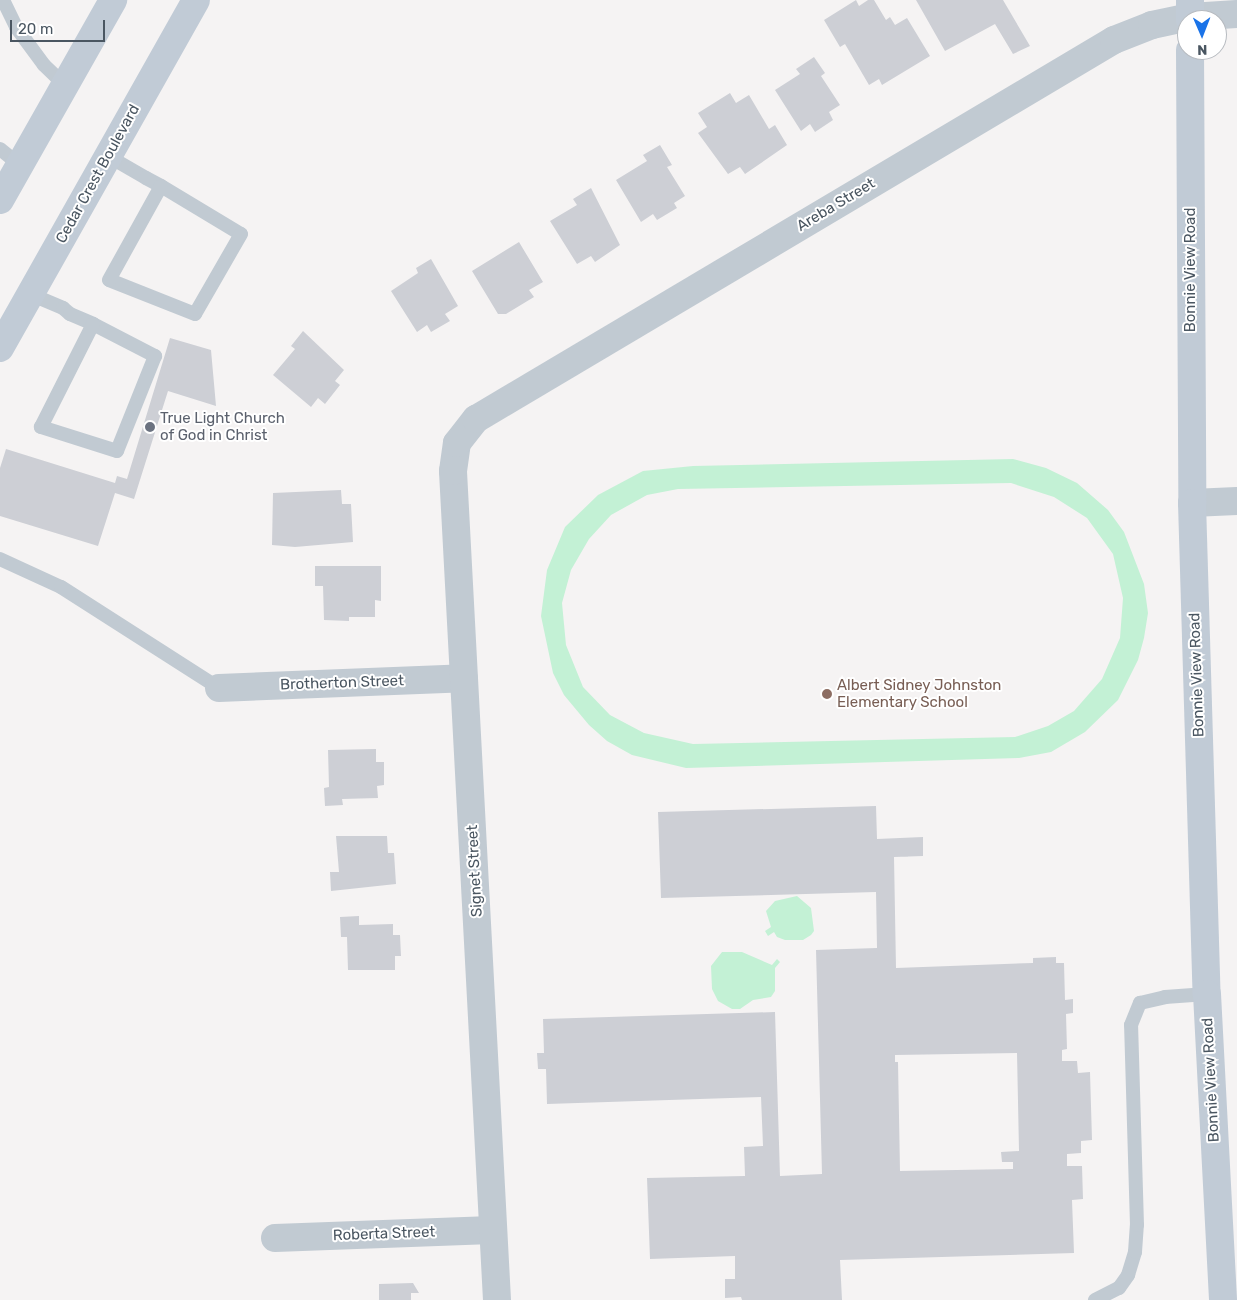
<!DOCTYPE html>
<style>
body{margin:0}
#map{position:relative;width:1237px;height:1300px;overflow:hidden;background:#f5f3f3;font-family:Rubik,sans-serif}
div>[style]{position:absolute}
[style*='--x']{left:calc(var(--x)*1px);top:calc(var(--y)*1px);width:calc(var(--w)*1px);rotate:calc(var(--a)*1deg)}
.green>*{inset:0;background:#c3f1d5}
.building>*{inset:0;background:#cdcfd5}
.lane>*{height:14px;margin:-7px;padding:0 7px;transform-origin:7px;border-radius:7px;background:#c1cad2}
.street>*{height:28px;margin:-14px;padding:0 14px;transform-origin:14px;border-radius:14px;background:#c1cad2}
.secondary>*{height:28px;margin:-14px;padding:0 14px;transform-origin:14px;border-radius:14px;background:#c1cbd6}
.dots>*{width:14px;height:14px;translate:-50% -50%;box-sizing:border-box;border:2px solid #fff;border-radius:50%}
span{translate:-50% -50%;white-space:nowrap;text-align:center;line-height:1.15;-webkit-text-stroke:4px #fff;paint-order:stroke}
.street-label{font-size:15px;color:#4a5661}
.worship-label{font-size:15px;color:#5b616d}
.left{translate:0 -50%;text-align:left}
.education-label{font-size:15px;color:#785e54}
.north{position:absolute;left:1177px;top:10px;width:50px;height:50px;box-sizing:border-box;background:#fff;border:1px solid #b7bbc0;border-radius:50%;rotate:179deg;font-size:14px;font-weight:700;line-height:20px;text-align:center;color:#4a5661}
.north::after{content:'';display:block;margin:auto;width:18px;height:22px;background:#1a73e8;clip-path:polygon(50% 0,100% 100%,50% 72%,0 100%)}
.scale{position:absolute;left:10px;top:20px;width:95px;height:22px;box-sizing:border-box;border:2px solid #4a5661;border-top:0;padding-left:6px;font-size:15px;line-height:18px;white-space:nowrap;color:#4a5661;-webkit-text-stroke:4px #fff;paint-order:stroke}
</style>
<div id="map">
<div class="green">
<i style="clip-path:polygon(evenodd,1013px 459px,1046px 468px,1077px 483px,1108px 510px,1124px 532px,1144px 584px,1148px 613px,1144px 638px,1138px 660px,1118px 700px,1085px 732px,1051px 752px,1019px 758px,686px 768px,632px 755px,607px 741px,589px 725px,564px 695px,553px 673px,541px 616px,547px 570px,565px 527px,598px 495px,643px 471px,693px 466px,1013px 459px,1011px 483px,1054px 497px,1087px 518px,1113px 554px,1123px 598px,1120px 638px,1102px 679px,1074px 711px,1048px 726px,1015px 737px,693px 744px,644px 733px,610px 715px,583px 687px,566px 645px,562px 603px,571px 570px,589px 539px,611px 515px,647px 495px,678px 489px,1011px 483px)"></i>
<i style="clip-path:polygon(797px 896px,811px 908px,814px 931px,811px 935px,803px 940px,785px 940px,777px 937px,774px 932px,768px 936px,765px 931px,771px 927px,766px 911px,775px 901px)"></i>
<i style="clip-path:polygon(722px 952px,742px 952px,772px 965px,777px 959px,780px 962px,775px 968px,775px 991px,771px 997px,753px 1000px,740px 1009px,732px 1009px,718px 1001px,712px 989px,711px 966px)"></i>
</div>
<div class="building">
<i style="clip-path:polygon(856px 0,859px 6px,868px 0,874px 0,886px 20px,890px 17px,895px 25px,907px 18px,930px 56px,882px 85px,879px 79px,869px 85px,845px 44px,840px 47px,824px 20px)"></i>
<i style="clip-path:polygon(916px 0,1003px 0,1030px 46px,1013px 54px,995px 24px,945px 51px)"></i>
<i style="clip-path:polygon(814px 57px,825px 73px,821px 76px,840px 105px,829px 112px,833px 120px,815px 132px,810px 124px,801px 131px,775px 90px,800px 74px,796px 69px)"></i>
<i style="clip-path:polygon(730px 93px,736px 103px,749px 95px,769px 129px,775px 125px,787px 145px,745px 174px,740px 167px,728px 174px,698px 133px,707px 127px,698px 113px)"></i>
<i style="clip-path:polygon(660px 145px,672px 165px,667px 167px,685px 196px,674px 203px,677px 208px,657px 220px,653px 214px,641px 222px,616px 180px,647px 161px,643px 155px)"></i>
<i style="clip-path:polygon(591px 188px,620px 245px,595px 262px,591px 256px,577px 264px,550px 221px,577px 205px,573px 199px)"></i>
<i style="clip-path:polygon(519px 242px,543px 282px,529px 290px,534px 297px,506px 314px,498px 314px,472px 271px)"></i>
<i style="clip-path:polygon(431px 259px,458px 306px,445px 314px,450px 321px,431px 332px,427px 325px,417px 332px,391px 291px,418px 273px,416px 268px)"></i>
<i style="clip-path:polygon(303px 331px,344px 370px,335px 381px,340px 385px,325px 404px,318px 398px,311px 407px,273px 375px,295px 349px,291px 346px)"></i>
<i style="clip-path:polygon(170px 338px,211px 350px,216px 406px,168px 391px,134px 499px,115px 493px,98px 546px,0 516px,0 468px,6px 449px,115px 483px,117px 476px,127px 479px)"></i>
<i style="clip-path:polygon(341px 490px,342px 504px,351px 504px,353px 542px,295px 547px,272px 545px,273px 493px)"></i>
<i style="clip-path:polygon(315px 566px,381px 566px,381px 601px,375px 600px,375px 617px,349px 617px,349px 621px,324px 620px,323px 586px,315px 586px)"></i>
<i style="clip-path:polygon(376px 749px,376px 762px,384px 762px,384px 785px,377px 786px,378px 798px,342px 799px,343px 805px,325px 806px,324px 788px,329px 787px,328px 750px)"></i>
<i style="clip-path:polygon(evenodd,876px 806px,877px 839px,923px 837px,923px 856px,894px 857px,896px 968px,1033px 963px,1033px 958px,1056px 957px,1056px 963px,1064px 963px,1065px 1000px,1073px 999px,1073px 1013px,1066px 1014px,1067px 1049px,1062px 1050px,1062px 1061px,1077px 1061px,1078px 1073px,1090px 1072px,1092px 1140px,1081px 1141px,1081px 1153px,1067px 1154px,1067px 1166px,1082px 1166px,1083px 1199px,1072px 1200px,1074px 1253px,840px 1260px,842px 1300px,742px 1300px,741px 1297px,725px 1298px,725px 1279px,735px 1279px,735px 1256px,650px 1259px,647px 1178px,745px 1176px,744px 1147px,763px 1146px,761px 1097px,547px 1104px,546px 1069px,538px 1069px,537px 1053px,544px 1053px,543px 1019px,775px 1012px,780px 1176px,822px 1174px,816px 950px,877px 948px,876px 892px,661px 898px,658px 812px,876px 806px,1017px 1053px,1019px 1151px,1001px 1152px,1002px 1162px,1013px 1162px,1013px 1169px,900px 1171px,898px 1062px,895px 1062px,895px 1055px,1017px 1053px)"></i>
<i style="clip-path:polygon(336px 836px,387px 836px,388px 853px,394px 853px,396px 884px,331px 891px,330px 872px,339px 872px)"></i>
<i style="clip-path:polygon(359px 916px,359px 925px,393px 924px,393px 935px,400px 935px,401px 956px,395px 956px,395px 970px,348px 970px,347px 937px,341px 937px,340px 917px)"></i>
<i style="clip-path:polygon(413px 1283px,419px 1293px,411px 1293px,411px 1300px,379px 1300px,379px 1284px)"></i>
</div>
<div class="lane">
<i style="--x:3;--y:0;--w:30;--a:64"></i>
<i style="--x:16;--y:27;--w:47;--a:53.6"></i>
<i style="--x:44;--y:65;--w:29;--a:44"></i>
<i style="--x:0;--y:149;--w:26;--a:39"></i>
<i style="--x:108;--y:156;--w:44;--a:30.1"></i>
<i style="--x:146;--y:178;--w:17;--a:28"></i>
<i style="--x:161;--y:186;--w:93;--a:31"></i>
<i style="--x:241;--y:234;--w:92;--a:119.9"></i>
<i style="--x:195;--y:314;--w:92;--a:-158.4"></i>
<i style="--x:109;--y:280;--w:107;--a:-61"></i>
<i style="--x:30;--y:294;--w:36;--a:23"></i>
<i style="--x:63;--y:308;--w:9;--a:41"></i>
<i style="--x:70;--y:314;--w:25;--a:23"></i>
<i style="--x:93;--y:324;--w:70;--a:27.3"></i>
<i style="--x:155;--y:356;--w:102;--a:111.8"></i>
<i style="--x:117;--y:451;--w:80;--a:-162.5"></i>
<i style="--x:41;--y:427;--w:115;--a:-63.2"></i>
<i style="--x:0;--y:559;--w:67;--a:24.7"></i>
<i style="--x:61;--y:587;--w:188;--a:32.6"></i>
<i style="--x:1095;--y:1300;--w:27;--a:-27"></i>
<i style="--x:1119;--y:1288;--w:16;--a:-55"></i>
<i style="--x:1128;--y:1275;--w:24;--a:-73"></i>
<i style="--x:1135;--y:1252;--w:27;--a:-86"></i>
<i style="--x:1137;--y:1225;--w:200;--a:-91.7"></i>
<i style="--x:1131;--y:1025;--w:24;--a:-68"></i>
<i style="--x:1140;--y:1003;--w:26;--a:-13"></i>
<i style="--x:1165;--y:997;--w:42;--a:-4.1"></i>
</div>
<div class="street">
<i style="--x:1192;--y:503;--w:45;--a:-2.5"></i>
<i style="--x:219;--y:688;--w:245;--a:-2.3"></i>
<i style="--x:275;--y:1238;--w:217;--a:-2.1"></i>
<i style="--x:497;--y:1300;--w:830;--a:-93.04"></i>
<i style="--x:453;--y:471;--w:28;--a:-82"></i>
<i style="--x:457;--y:443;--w:31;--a:-52"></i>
<i style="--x:476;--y:419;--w:742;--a:-30.71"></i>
<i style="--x:1114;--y:40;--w:41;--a:-21.5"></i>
<i style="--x:1152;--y:25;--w:39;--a:-12"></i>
<i style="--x:1190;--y:17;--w:47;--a:-3.7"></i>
</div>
<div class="secondary">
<i style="--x:1190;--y:0;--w:20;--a:90"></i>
<i style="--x:1190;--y:50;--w:453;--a:89.7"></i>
<i style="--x:1192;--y:503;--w:491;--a:88.3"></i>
<i style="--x:1207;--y:994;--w:306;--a:87"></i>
<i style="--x:0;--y:200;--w:230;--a:-60.5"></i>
<i style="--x:0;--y:348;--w:399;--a:-60.6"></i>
</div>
<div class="dots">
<i style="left:150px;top:427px;background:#6b7280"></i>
<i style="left:827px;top:694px;background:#8d6e63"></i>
</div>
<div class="street-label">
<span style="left:98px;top:174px;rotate:-61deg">Cedar Crest Boulevard</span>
<span style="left:836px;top:205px;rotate:-31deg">Areba Street</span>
<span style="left:1191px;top:270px;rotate:-90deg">Bonnie View Road</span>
<span style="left:1197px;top:675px;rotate:-92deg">Bonnie View Road</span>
<span style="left:342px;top:683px;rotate:-2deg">Brotherton Street</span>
<span style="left:475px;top:871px;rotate:-93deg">Signet Street</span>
<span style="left:1211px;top:1080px;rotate:-93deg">Bonnie View Road</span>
<span style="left:384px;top:1234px;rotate:-2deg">Roberta Street</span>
</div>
<div class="worship-label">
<span class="left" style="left:160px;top:427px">True Light Church<br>of God in Christ</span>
</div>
<div class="education-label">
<span class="left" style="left:837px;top:694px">Albert Sidney Johnston<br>Elementary School</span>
</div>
<div class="north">N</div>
<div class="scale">20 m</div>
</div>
